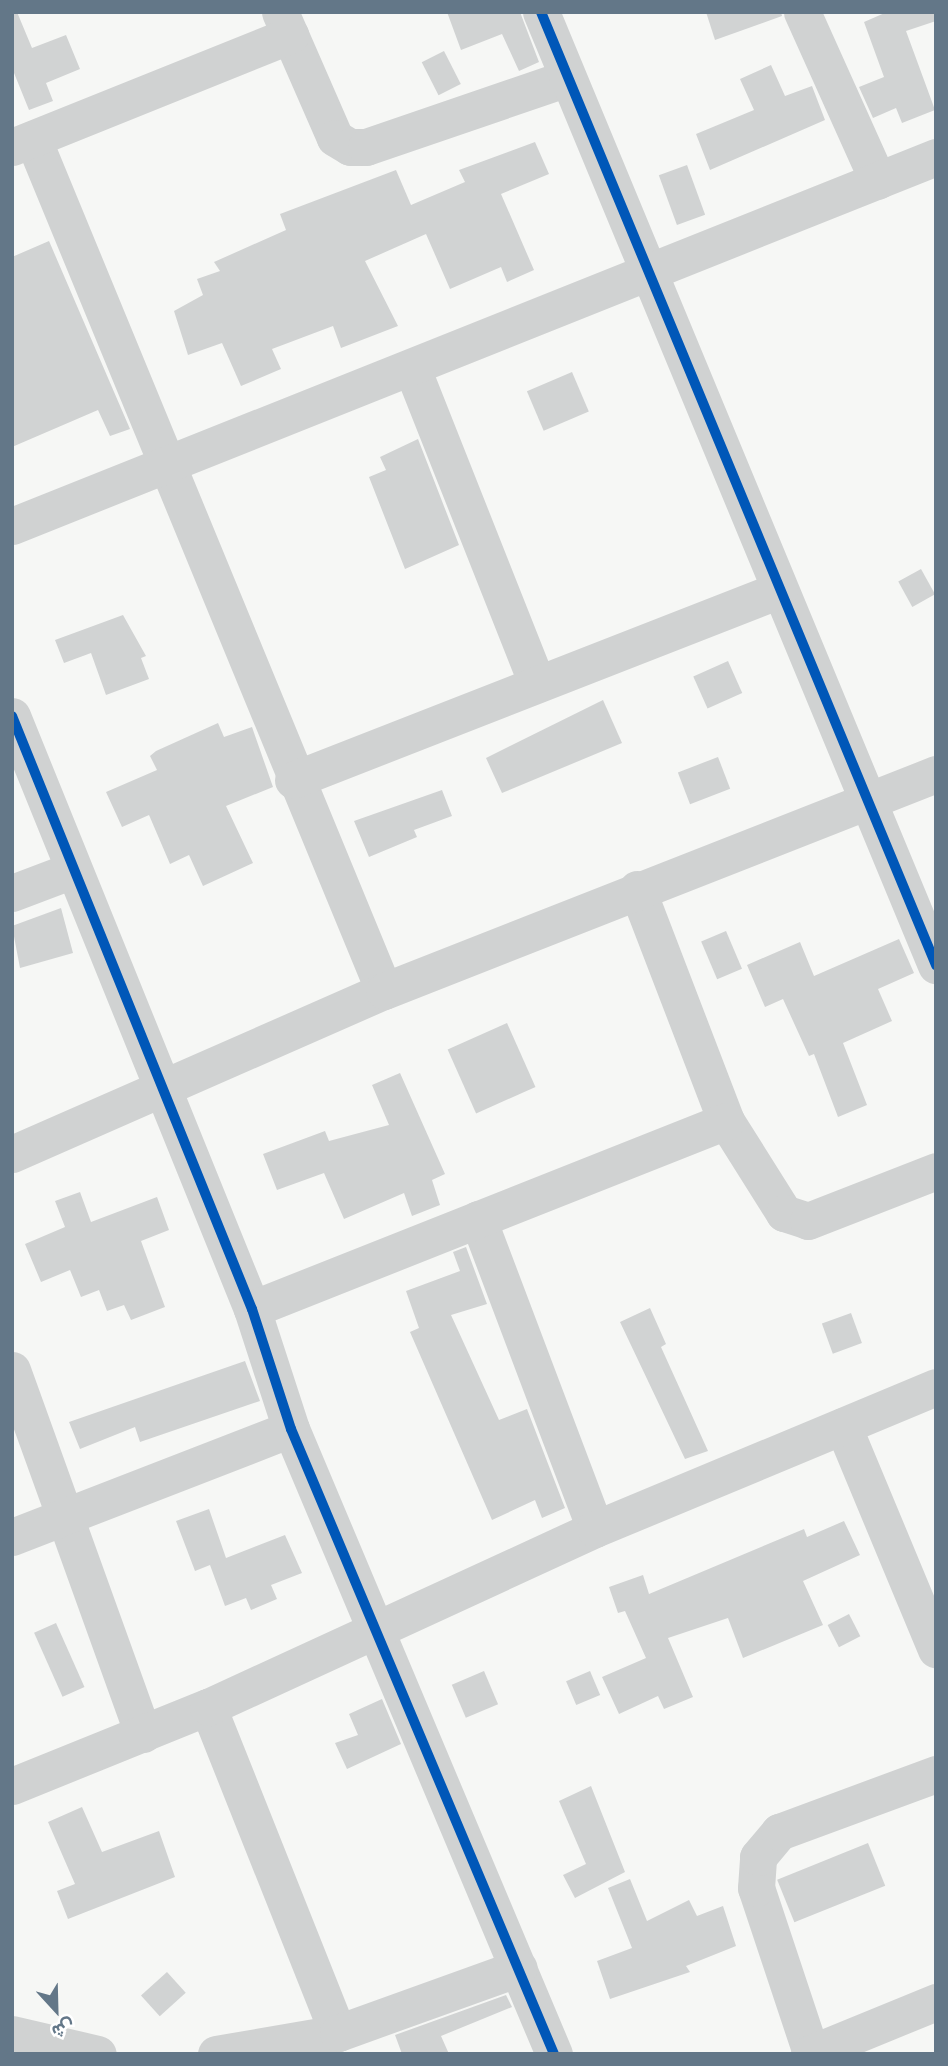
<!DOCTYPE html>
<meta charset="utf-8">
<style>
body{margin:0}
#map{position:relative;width:948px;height:2066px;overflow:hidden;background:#f6f7f5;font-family:Raleway,Vazirmatn,sans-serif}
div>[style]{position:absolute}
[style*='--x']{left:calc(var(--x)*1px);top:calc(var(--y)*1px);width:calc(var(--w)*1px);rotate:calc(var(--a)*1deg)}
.building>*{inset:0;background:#d1d3d3;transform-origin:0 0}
.street>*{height:37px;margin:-18.5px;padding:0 18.5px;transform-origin:18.5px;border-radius:18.5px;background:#d0d2d2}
.cycleway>*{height:10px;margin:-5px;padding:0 5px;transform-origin:5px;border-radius:5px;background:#0057b8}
span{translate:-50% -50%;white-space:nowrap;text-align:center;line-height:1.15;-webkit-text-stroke:7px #fff;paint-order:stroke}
.frame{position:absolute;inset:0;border:14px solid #637788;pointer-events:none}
.north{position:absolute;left:21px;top:1975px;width:70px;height:70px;-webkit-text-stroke:5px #fff;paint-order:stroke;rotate:158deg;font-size:19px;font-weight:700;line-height:28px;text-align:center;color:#637788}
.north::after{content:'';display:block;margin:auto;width:24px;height:32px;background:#637788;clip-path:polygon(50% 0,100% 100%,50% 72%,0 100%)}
</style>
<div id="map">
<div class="building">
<i style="clip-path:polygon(12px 12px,17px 12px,32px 48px,66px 35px,80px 69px,46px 83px,53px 101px,29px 110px,12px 68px)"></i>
<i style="clip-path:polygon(447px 12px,520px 12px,539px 62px,519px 71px,502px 34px,461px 50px)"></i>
<i style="clip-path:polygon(706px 12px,781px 12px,782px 16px,715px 40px)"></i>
<i style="clip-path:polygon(887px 12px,936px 12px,936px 21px,906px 31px,935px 110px,902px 123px,896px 108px,873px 118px,859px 87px,884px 77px,864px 22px)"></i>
<i style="left:444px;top:51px;width:37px;height:25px;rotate:63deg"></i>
<i style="clip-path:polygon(771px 65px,785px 96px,812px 86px,825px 120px,710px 170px,696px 134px,754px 110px,740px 79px)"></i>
<i style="clip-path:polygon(535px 142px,549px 174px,501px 194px,534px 270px,507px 282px,501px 267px,450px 289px,426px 234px,365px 261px,398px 326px,341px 348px,333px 326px,272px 349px,281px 369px,241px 386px,222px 343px,188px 355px,174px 311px,203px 295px,197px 279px,220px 271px,214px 262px,286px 230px,280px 214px,396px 170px,411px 205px,465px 182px,459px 170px)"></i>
<i style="left:687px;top:165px;width:53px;height:30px;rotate:70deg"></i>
<i style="clip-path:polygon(49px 241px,130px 429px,110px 436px,98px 410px,12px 447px,12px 257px)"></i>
<i style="left:572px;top:372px;width:43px;height:49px;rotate:67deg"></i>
<i style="clip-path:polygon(418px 439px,459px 545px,405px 569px,369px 477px,386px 470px,380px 457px)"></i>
<i style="left:921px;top:569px;width:29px;height:26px;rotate:61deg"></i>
<i style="clip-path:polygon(123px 615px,146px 656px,141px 658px,149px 679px,106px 695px,91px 653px,64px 663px,55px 640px)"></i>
<i style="left:728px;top:661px;width:35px;height:38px;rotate:66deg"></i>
<i style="clip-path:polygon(603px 700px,622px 743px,502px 793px,486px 758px)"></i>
<i style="clip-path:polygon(218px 723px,224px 737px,252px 727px,273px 787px,226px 806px,253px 863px,203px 886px,189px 855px,170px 864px,149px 815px,122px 827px,106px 792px,157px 770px,150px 756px,156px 751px)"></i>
<i style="left:718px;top:757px;width:34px;height:43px;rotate:69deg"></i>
<i style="clip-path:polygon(442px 790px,452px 816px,414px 830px,417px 837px,369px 857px,354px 821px)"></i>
<i style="clip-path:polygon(61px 908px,73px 953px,20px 968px,12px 926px)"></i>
<i style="left:726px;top:931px;width:41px;height:27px;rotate:67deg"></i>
<i style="clip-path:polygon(899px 939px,914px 973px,878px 989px,892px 1021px,843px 1043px,867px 1105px,838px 1117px,814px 1054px,809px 1056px,783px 999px,765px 1007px,747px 965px,800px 942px,814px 976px)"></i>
<i style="left:507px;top:1023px;width:70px;height:65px;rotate:66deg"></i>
<i style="clip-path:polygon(400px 1073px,445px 1174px,432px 1180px,440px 1205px,412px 1216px,404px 1193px,344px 1219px,324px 1173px,277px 1190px,263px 1154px,325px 1131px,329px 1141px,389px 1125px,372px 1085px)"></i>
<i style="clip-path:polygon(80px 1192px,91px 1222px,157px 1197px,169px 1230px,141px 1241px,165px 1307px,131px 1320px,124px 1305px,107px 1311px,99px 1290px,81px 1297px,70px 1270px,41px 1282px,25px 1244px,65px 1227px,55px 1201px)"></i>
<i style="clip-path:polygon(466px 1247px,487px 1304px,451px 1315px,499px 1420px,527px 1409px,565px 1508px,542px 1518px,535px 1500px,492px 1520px,410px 1332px,419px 1328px,406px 1291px,460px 1271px,453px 1252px)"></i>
<i style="clip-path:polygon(650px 1308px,666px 1344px,661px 1347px,708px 1451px,685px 1459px,620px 1322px)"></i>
<i style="left:851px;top:1313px;width:32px;height:31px;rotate:70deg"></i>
<i style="clip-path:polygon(245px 1361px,260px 1401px,140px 1442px,135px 1427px,80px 1449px,69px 1422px)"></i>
<i style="clip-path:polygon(209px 1509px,226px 1558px,285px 1535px,302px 1573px,271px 1585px,277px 1599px,251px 1610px,246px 1598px,225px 1606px,210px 1565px,195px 1571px,176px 1521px)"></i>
<i style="clip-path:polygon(844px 1521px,860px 1555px,803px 1581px,823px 1625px,743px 1658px,728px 1618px,668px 1638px,693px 1697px,664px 1709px,658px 1696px,619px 1714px,602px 1677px,646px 1658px,625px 1611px,618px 1613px,609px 1587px,643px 1575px,649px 1594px,804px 1529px,807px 1537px)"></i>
<i style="left:849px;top:1614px;width:25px;height:24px;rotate:63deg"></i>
<i style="left:56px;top:1623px;width:70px;height:24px;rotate:66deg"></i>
<i style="left:484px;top:1671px;width:36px;height:35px;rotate:67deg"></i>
<i style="left:590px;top:1671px;width:26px;height:26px;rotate:67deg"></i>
<i style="clip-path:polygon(382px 1699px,401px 1744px,347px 1769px,335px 1743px,358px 1735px,349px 1714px)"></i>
<i style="clip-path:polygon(591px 1786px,625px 1872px,575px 1898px,563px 1875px,586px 1864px,559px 1801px)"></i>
<i style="clip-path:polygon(82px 1807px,102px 1852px,159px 1831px,175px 1877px,68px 1919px,57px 1891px,75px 1884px,48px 1822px)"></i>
<i style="left:868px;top:1843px;width:46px;height:98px;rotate:68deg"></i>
<i style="clip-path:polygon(630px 1879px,647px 1921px,689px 1900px,697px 1916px,723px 1906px,736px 1946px,686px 1966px,690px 1972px,610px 1999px,597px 1961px,632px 1948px,608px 1888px)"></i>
<i style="left:167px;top:1972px;width:28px;height:35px;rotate:48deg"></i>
<i style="clip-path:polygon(506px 1995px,512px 2007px,441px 2036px,449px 2054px,402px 2054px,395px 2035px)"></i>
</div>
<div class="street">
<i style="--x:280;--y:12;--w:137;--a:66.4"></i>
<i style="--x:335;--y:138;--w:17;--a:31"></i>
<i style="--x:350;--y:147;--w:16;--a:0"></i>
<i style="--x:366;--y:147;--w:213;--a:-18.9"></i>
<i style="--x:541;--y:12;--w:1032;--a:67.49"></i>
<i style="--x:802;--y:12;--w:185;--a:65.8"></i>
<i style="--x:33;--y:139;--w:921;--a:67.61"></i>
<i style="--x:12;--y:147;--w:300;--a:-21.9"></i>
<i style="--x:412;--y:368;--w:340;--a:68.4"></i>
<i style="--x:12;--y:526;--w:995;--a:-21.77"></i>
<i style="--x:12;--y:716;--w:640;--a:67.97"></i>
<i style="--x:252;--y:1309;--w:126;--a:72"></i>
<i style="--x:291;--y:1429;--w:678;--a:67.18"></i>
<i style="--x:293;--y:780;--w:522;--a:-21.35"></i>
<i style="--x:637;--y:889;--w:248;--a:69"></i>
<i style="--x:726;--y:1121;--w:109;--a:57.8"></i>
<i style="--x:784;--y:1213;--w:25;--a:18"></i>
<i style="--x:808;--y:1221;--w:137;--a:-21.3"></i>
<i style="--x:12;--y:893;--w:65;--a:-20.7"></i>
<i style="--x:12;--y:1154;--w:406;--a:-23.7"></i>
<i style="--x:384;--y:991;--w:593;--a:-21.46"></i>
<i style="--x:478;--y:1219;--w:331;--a:69.3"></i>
<i style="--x:252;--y:1309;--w:510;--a:-21.63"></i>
<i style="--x:12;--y:1370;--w:387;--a:70.2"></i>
<i style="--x:843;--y:1426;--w:242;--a:67.4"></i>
<i style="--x:12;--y:1537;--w:299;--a:-21.2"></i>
<i style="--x:208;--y:1707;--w:351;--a:68.3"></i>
<i style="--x:12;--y:1786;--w:211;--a:-22"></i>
<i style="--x:208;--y:1707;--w:426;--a:-24.7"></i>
<i style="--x:595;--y:1529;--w:369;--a:-22.6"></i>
<i style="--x:12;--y:2034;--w:88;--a:13.1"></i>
<i style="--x:811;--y:2053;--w:174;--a:-108.4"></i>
<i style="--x:756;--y:1888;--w:31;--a:-86"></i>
<i style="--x:758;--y:1857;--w:33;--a:-50"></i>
<i style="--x:779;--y:1832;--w:167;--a:-20.3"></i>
<i style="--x:216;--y:2054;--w:124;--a:-9.8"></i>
<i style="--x:338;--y:2033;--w:192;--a:-19.8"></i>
<i style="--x:809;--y:2054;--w:137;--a:-22.3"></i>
</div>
<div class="cycleway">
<i style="--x:541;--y:12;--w:1032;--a:67.49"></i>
<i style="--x:12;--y:716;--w:640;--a:67.97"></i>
<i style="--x:252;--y:1309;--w:126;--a:72"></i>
<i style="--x:291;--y:1429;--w:678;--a:67.18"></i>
</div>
<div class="frame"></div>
<div class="north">ش</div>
</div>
